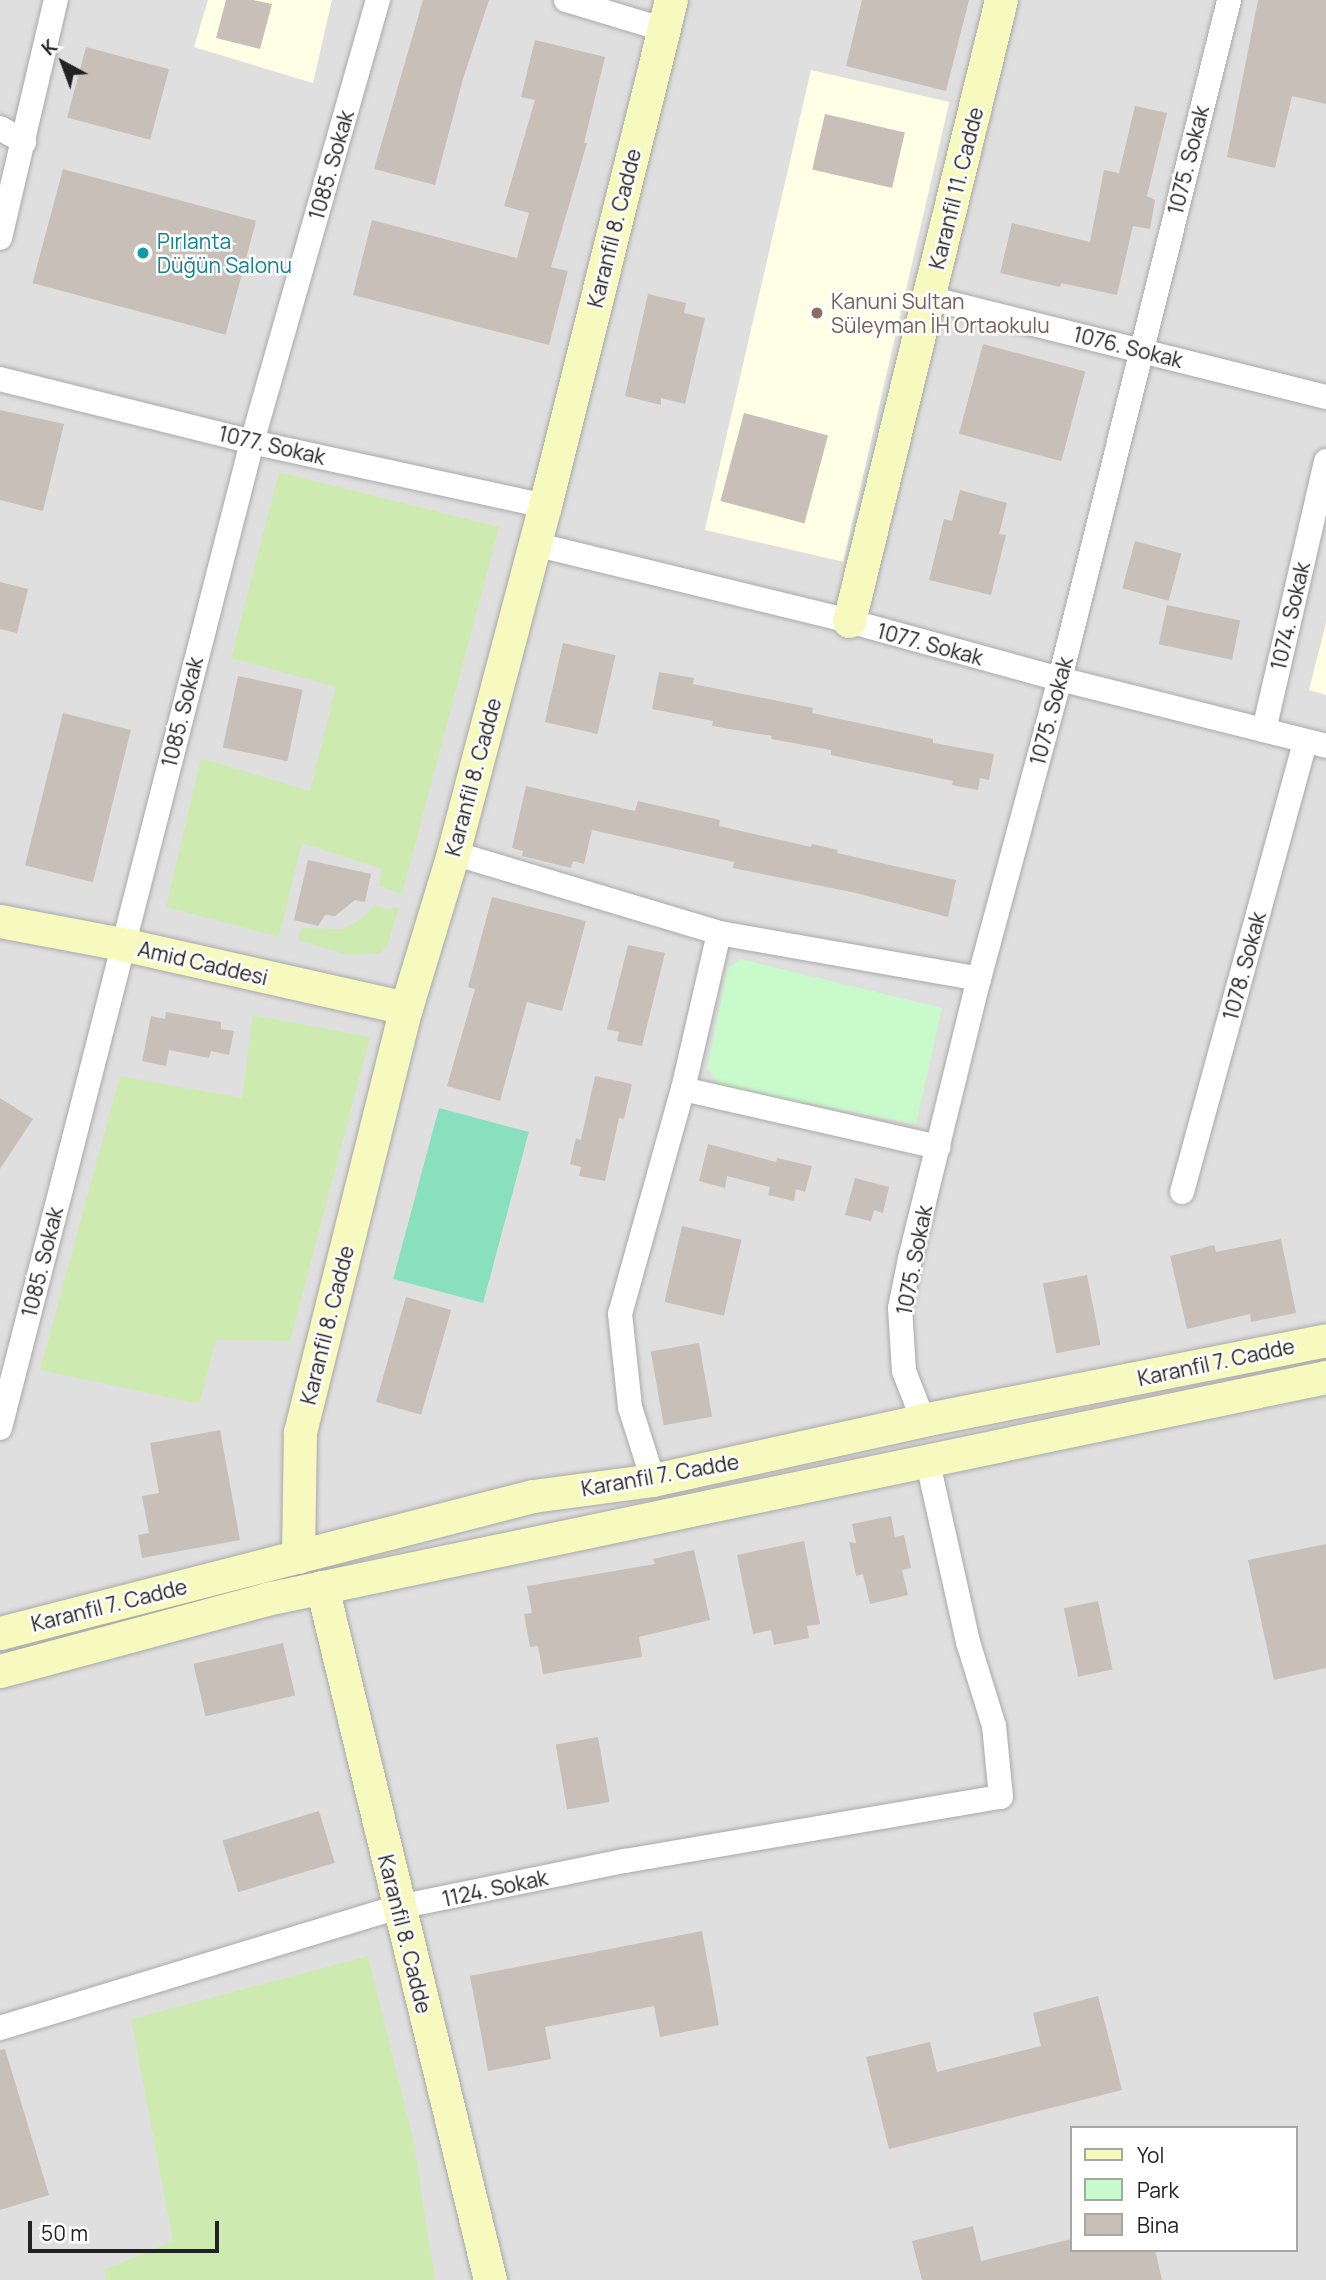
<!DOCTYPE html>
<meta charset="utf-8">
<style>
body{margin:0}
#map{position:relative;width:1326px;height:2280px;overflow:hidden;background:#f2efe9;font-family:Manrope,sans-serif}
div>[style]{position:absolute}
[style*='--x']{left:calc(var(--x)*1px);top:calc(var(--y)*1px);width:calc(var(--w)*1px);rotate:calc(var(--a)*1deg)}
.residential>*{inset:0;background:#e0dfdf}
.education>*{inset:0;background:#ffffe5;transform-origin:0 0}
.grass>*{inset:0;background:#cdebb0}
.park>*{inset:0;background:#c8facc}
.pitch>*{inset:0;background:#88e0be;transform-origin:0 0}
.building>*{inset:0;background:#c7bfb8;transform-origin:0 0}
.roads{filter:drop-shadow(0 0 2px #a9a9a9) drop-shadow(0 0 2px #a9a9a9)}
.street>*{height:24px;margin:-12px;padding:0 12px;transform-origin:12px;border-radius:12px;background:#fff}
.secondary>*{height:33px;margin:-16.5px;padding:0 16.5px;transform-origin:16.5px;border-radius:16.5px;background:#f7fabf}
.dots>*{width:19px;height:19px;translate:-50% -50%;box-sizing:border-box;border:4px solid #fff;border-radius:50%}
span{translate:-50% -50%;white-space:nowrap;text-align:center;line-height:1.15;-webkit-text-stroke:5px #fff;paint-order:stroke}
.street-label{font-size:21px;color:#222}
.culture-label{font-size:21px;color:#0d838f}
.left{translate:0 -50%;text-align:left}
.education-label{font-size:21px;color:#785e54}
.legend{position:absolute;left:1070px;top:2126px;width:228px;height:126px;box-sizing:border-box;background:#fff;border:2px solid #a7a7a7;margin:0;padding:9px 12px;list-style:none;font-size:21px;color:#222}
.legend li{display:flex;align-items:center;gap:14px;height:35px}
.legend b{width:35px;border:2px solid #a7a7a7}
.north{position:absolute;left:28px;top:28px;width:70px;height:70px;-webkit-text-stroke:5px #fff;paint-order:stroke;rotate:319deg;font-size:19px;font-weight:700;line-height:28px;text-align:center;color:#222}
.north::after{content:'';display:block;margin:auto;width:24px;height:32px;background:#222;clip-path:polygon(50% 0,100% 100%,50% 72%,0 100%)}
.scale{position:absolute;left:28px;top:2221px;width:191px;height:32px;box-sizing:border-box;border:4px solid #222;border-top:0;padding-left:9px;font-size:21px;line-height:24px;white-space:nowrap;color:#222;-webkit-text-stroke:5px #fff;paint-order:stroke}
</style>
<div id="map">
<div class="residential">
<i style="clip-path:polygon(evenodd,0 0,1326px 0,1326px 2280px,0 2280px,0 0,1072px 2128px,1296px 2128px,1296px 2250px,1072px 2250px,1072px 2128px)"></i>
</div>
<div class="education">
<i style="clip-path:polygon(208px 0,332px 0,313px 83px,194px 47px)"></i>
<i style="left:811px;top:70px;width:142px;height:472px;rotate:13deg"></i>
<i style="clip-path:polygon(1326px 623px,1326px 695px,1309px 690px)"></i>
</div>
<div class="grass">
<i style="clip-path:polygon(279px 472px,499px 527px,402px 894px,379px 886px,382px 869px,302px 843px,279px 937px,166px 907px,201px 758px,310px 791px,336px 687px,231px 658px)"></i>
<i style="clip-path:polygon(376px 905px,387px 909px,399px 907px,387px 947px,379px 954px,348px 955px,298px 940px,302px 928px,341px 929px,357px 922px)"></i>
<i style="clip-path:polygon(253px 1015px,370px 1037px,290px 1341px,216px 1340px,199px 1404px,40px 1370px,120px 1076px,242px 1098px)"></i>
<i style="clip-path:polygon(368px 1956px,413px 2138px,435px 2280px,107px 2280px,104px 2270px,173px 2241px,131px 2019px)"></i>
</div>
<div class="park">
<i style="clip-path:polygon(740px 959px,942px 1008px,916px 1124px,721px 1087px,707px 1068px,728px 968px)"></i>
</div>
<div class="pitch">
<i style="left:439px;top:1108px;width:93px;height:177px;rotate:15deg"></i>
</div>
<div class="building">
<i style="clip-path:polygon(226px 0,253px 0,272px 4px,260px 49px,216px 38px)"></i>
<i style="clip-path:polygon(423px 0,489px 0,463px 79px,435px 185px,374px 169px)"></i>
<i style="clip-path:polygon(862px 0,969px 0,946px 91px,846px 66px)"></i>
<i style="clip-path:polygon(1258px 0,1326px 0,1326px 104px,1292px 96px,1275px 168px,1227px 157px)"></i>
<i style="clip-path:polygon(535px 40px,605px 57px,584px 143px,587px 143px,551px 267px,568px 271px,549px 345px,353px 295px,372px 220px,517px 258px,529px 213px,504px 206px,535px 100px,521px 97px)"></i>
<i style="left:86px;top:47px;width:86px;height:73px;rotate:15deg"></i>
<i style="clip-path:polygon(1135px 106px,1167px 113px,1147px 196px,1155px 200px,1150px 229px,1133px 226px,1117px 295px,1061px 283px,1060px 287px,1000px 273px,1012px 223px,1090px 242px,1104px 170px,1119px 173px)"></i>
<i style="left:825px;top:114px;width:82px;height:57px;rotate:13deg"></i>
<i style="left:63px;top:169px;width:200px;height:118px;rotate:15deg"></i>
<i style="clip-path:polygon(648px 294px,686px 303px,684px 313px,705px 318px,685px 404px,661px 398px,661px 405px,625px 396px)"></i>
<i style="left:983px;top:344px;width:106px;height:93px;rotate:15deg"></i>
<i style="clip-path:polygon(0 410px,64px 424px,43px 511px,0 500px)"></i>
<i style="left:744px;top:413px;width:87px;height:91px;rotate:15deg"></i>
<i style="clip-path:polygon(960px 490px,1007px 503px,999px 534px,1006px 535px,991px 595px,929px 580px,944px 519px,952px 521px)"></i>
<i style="left:1135px;top:541px;width:48px;height:49px;rotate:15deg"></i>
<i style="clip-path:polygon(0 582px,28px 589px,17px 633px,0 629px)"></i>
<i style="left:1167px;top:605px;width:75px;height:40px;rotate:12deg"></i>
<i style="left:563px;top:643px;width:54px;height:81px;rotate:13deg"></i>
<i style="clip-path:polygon(659px 672px,694px 678px,693px 684px,813px 708px,812px 713px,933px 739px,933px 743px,994px 754px,989px 780px,980px 778px,978px 790px,952px 785px,953px 781px,831px 755px,831px 750px,771px 739px,772px 736px,712px 726px,713px 721px,652px 709px)"></i>
<i style="left:238px;top:676px;width:66px;height:73px;rotate:12deg"></i>
<i style="left:63px;top:713px;width:70px;height:157px;rotate:14deg"></i>
<i style="clip-path:polygon(526px 786px,635px 811px,638px 801px,720px 820px,719px 826px,811px 847px,812px 844px,838px 850px,837px 853px,956px 880px,948px 917px,856px 893px,733px 868px,734px 862px,592px 830px,584px 864px,573px 861px,571px 868px,522px 856px,523px 851px,512px 848px)"></i>
<i style="clip-path:polygon(308px 860px,371px 874px,365px 902px,355px 900px,335px 916px,325px 915px,318px 926px,294px 920px)"></i>
<i style="clip-path:polygon(492px 897px,586px 921px,562px 1011px,527px 1002px,500px 1101px,447px 1086px,475px 989px,468px 987px)"></i>
<i style="clip-path:polygon(628px 945px,665px 953px,642px 1046px,617px 1041px,619px 1032px,607px 1029px)"></i>
<i style="clip-path:polygon(166px 1012px,221px 1022px,221px 1029px,234px 1031px,229px 1055px,211px 1051px,209px 1058px,169px 1050px,166px 1066px,142px 1061px,151px 1016px,165px 1019px)"></i>
<i style="clip-path:polygon(595px 1076px,632px 1084px,624px 1119px,619px 1118px,605px 1181px,579px 1176px,581px 1167px,570px 1164px,576px 1138px,581px 1140px)"></i>
<i style="clip-path:polygon(0 1098px,33px 1119px,0 1169px)"></i>
<i style="clip-path:polygon(708px 1144px,776px 1162px,777px 1158px,812px 1166px,805px 1192px,796px 1189px,794px 1201px,768px 1195px,770px 1187px,727px 1176px,725px 1188px,699px 1181px)"></i>
<i style="clip-path:polygon(855px 1178px,889px 1187px,883px 1213px,874px 1210px,871px 1221px,845px 1215px)"></i>
<i style="left:682px;top:1226px;width:61px;height:78px;rotate:13deg"></i>
<i style="clip-path:polygon(1281px 1239px,1296px 1313px,1251px 1322px,1250px 1314px,1187px 1329px,1170px 1256px,1214px 1245px,1216px 1252px)"></i>
<i style="left:1087px;top:1275px;width:71px;height:45px;rotate:79deg"></i>
<i style="left:406px;top:1297px;width:47px;height:109px;rotate:16deg"></i>
<i style="left:699px;top:1343px;width:75px;height:49px;rotate:80deg"></i>
<i style="clip-path:polygon(220px 1430px,240px 1540px,142px 1558px,138px 1535px,149px 1533px,142px 1496px,159px 1493px,150px 1443px)"></i>
<i style="clip-path:polygon(891px 1516px,895px 1537px,904px 1535px,911px 1568px,902px 1570px,908px 1595px,870px 1604px,863px 1574px,856px 1576px,849px 1542px,856px 1543px,852px 1524px)"></i>
<i style="clip-path:polygon(804px 1541px,820px 1624px,807px 1626px,809px 1638px,774px 1645px,771px 1630px,753px 1634px,737px 1555px)"></i>
<i style="clip-path:polygon(1326px 1544px,1326px 1668px,1274px 1680px,1248px 1560px)"></i>
<i style="clip-path:polygon(694px 1550px,710px 1620px,639px 1637px,642px 1657px,543px 1674px,538px 1646px,530px 1647px,524px 1614px,532px 1613px,527px 1586px,655px 1564px,653px 1559px)"></i>
<i style="left:1098px;top:1601px;width:70px;height:35px;rotate:78deg"></i>
<i style="left:283px;top:1643px;width:54px;height:92px;rotate:77deg"></i>
<i style="left:598px;top:1737px;width:66px;height:43px;rotate:80deg"></i>
<i style="left:319px;top:1811px;width:54px;height:101px;rotate:73deg"></i>
<i style="clip-path:polygon(702px 1931px,719px 2025px,660px 2037px,654px 2006px,545px 2027px,551px 2059px,488px 2071px,470px 1976px)"></i>
<i style="clip-path:polygon(1098px 1996px,1122px 2090px,889px 2149px,866px 2057px,930px 2042px,937px 2072px,1041px 2046px,1033px 2013px)"></i>
<i style="clip-path:polygon(5px 2049px,49px 2195px,0 2210px,0 2050px)"></i>
<i style="clip-path:polygon(973px 2226px,981px 2261px,1072px 2239px,1072px 2250px,1155px 2250px,1162px 2280px,922px 2280px,912px 2241px)"></i>
</div>
<div class="roads">
<div class="street">
<i style="--x:566;--y:0;--w:100;--a:16.8"></i>
<i style="--x:0;--y:128;--w:28;--a:30"></i>
<i style="--x:0;--y:238;--w:244;--a:-76.8"></i>
<i style="--x:929;--y:298;--w:409;--a:14"></i>
<i style="--x:0;--y:379;--w:260;--a:14"></i>
<i style="--x:252;--y:442;--w:300;--a:12.3"></i>
<i style="--x:534;--y:544;--w:324;--a:13.7"></i>
<i style="--x:849;--y:621;--w:219;--a:15.4"></i>
<i style="--x:1060;--y:679;--w:274;--a:14.1"></i>
<i style="--x:1264;--y:730;--w:276;--a:-77"></i>
<i style="--x:453;--y:853;--w:278;--a:16.7"></i>
<i style="--x:719;--y:933;--w:264;--a:10"></i>
<i style="--x:683;--y:1089;--w:262;--a:12.8"></i>
<i style="--x:1182;--y:1192;--w:467;--a:-74.7"></i>
<i style="--x:923;--y:1420;--w:53;--a:-111.2"></i>
<i style="--x:904;--y:1371;--w:63;--a:-93.6"></i>
<i style="--x:900;--y:1308;--w:50;--a:-78.5"></i>
<i style="--x:910;--y:1259;--w:288;--a:-76.2"></i>
<i style="--x:979;--y:979;--w:311;--a:-74.9"></i>
<i style="--x:1060;--y:679;--w:700;--a:-76.02"></i>
<i style="--x:0;--y:1428;--w:1018;--a:-75.66"></i>
<i style="--x:252;--y:442;--w:460;--a:-74.1"></i>
<i style="--x:653;--y:1480;--w:77;--a:-107.5"></i>
<i style="--x:630;--y:1407;--w:94;--a:-96.1"></i>
<i style="--x:620;--y:1314;--w:234;--a:-74.4"></i>
<i style="--x:683;--y:1089;--w:160;--a:-77"></i>
<i style="--x:0;--y:2028;--w:416;--a:-16.9"></i>
<i style="--x:398;--y:1907;--w:232;--a:-11.5"></i>
<i style="--x:625;--y:1861;--w:381;--a:-9.7"></i>
<i style="--x:1001;--y:1797;--w:71;--a:-95.6"></i>
<i style="--x:994;--y:1726;--w:88;--a:-107.2"></i>
<i style="--x:968;--y:1642;--w:188;--a:-102.6"></i>
</div>
<div class="secondary">
<i style="--x:849;--y:621;--w:639;--a:-76.25"></i>
<i style="--x:0;--y:921;--w:124;--a:10.7"></i>
<i style="--x:122;--y:944;--w:291;--a:12.7"></i>
<i style="--x:298;--y:1557;--w:125;--a:-89.1"></i>
<i style="--x:300;--y:1432;--w:437;--a:-76"></i>
<i style="--x:406;--y:1008;--w:162;--a:-73.1"></i>
<i style="--x:453;--y:853;--w:359;--a:-75.2"></i>
<i style="--x:545;--y:506;--w:521;--a:-76.02"></i>
<i style="--x:322;--y:1587;--w:713;--a:76.37"></i>
<i style="--x:0;--y:1633;--w:550;--a:-14.42"></i>
<i style="--x:533;--y:1496;--w:121;--a:-7.6"></i>
<i style="--x:653;--y:1480;--w:277;--a:-12.5"></i>
<i style="--x:923;--y:1420;--w:411;--a:-11.2"></i>
<i style="--x:0;--y:1671;--w:276;--a:-15.1"></i>
<i style="--x:266;--y:1599;--w:1083;--a:-11.83"></i>
</div>
</div>
<div class="dots">
<i style="left:143px;top:253px;background:#0f9aa8"></i>
<i style="left:817px;top:313px;background:#8d6e63"></i>
</div>
<div class="street-label">
<span style="left:1188px;top:160px;rotate:-76deg">1075. Sokak</span>
<span style="left:331px;top:165px;rotate:-74deg">1085. Sokak</span>
<span style="left:956px;top:188px;rotate:-76deg">Karanfil 11. Cadde</span>
<span style="left:614px;top:228px;rotate:-76deg">Karanfil 8. Cadde</span>
<span style="left:1128px;top:347px;rotate:14deg">1076. Sokak</span>
<span style="left:272px;top:445px;rotate:13deg">1077. Sokak</span>
<span style="left:1290px;top:616px;rotate:-77deg">1074. Sokak</span>
<span style="left:930px;top:644px;rotate:15deg">1077. Sokak</span>
<span style="left:1051px;top:711px;rotate:-75deg">1075. Sokak</span>
<span style="left:182px;top:712px;rotate:-76deg">1085. Sokak</span>
<span style="left:473px;top:777px;rotate:-75deg">Karanfil 8. Cadde</span>
<span style="left:203px;top:963px;rotate:13deg">Amid Caddesi</span>
<span style="left:1244px;top:966px;rotate:-75deg">1078. Sokak</span>
<span style="left:914px;top:1260px;rotate:-79deg">1075. Sokak</span>
<span style="left:42px;top:1262px;rotate:-76deg">1085. Sokak</span>
<span style="left:327px;top:1325px;rotate:-76deg">Karanfil 8. Cadde</span>
<span style="left:1216px;top:1362px;rotate:-12deg">Karanfil 7. Cadde</span>
<span style="left:660px;top:1475px;rotate:-10deg">Karanfil 7. Cadde</span>
<span style="left:109px;top:1605px;rotate:-14deg">Karanfil 7. Cadde</span>
<span style="left:495px;top:1888px;rotate:-12deg">1124. Sokak</span>
<span style="left:405px;top:1934px;rotate:76deg">Karanfil 8. Cadde</span>
</div>
<div class="culture-label">
<span class="left" style="left:157px;top:253px">Pırlanta<br>Düğün Salonu</span>
</div>
<div class="education-label">
<span class="left" style="left:831px;top:313px">Kanuni Sultan<br>Süleyman İH Ortaokulu</span>
</div>
<ul class="legend">
<li><b style="height:9px;background:#f7fabf"></b>Yol</li>
<li><b style="height:19px;background:#c8facc"></b>Park</li>
<li><b style="height:19px;background:#c7bfb8"></b>Bina</li>
</ul>
<div class="north">K</div>
<div class="scale">50 m</div>
</div>
